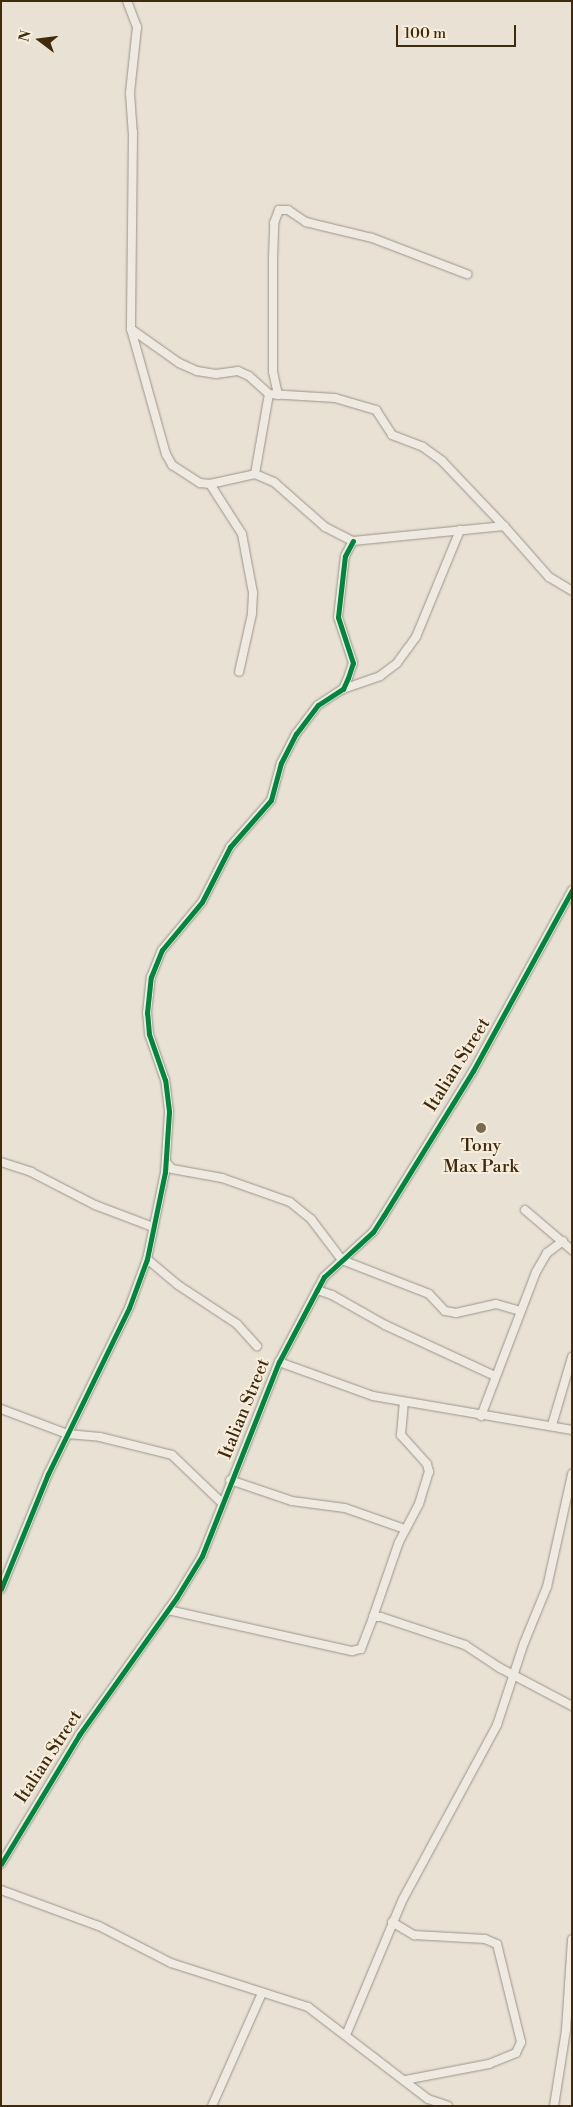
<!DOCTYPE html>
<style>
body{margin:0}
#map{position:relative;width:573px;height:2107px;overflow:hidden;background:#e9e1d4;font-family:"Libre Bodoni",serif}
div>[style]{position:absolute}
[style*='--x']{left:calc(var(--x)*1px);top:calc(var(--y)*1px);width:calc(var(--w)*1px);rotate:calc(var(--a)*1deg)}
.roads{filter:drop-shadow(0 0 1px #9b9489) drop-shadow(0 0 1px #9b9489)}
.minor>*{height:8px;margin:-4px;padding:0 4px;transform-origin:4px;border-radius:4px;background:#eeeae2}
.cycleway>*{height:5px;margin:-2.5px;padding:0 2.5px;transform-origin:2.5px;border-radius:2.5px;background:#00873e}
.dots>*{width:14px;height:14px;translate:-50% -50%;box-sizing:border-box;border:2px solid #f7eddd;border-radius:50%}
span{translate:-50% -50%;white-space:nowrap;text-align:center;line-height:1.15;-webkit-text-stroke:4px #f7eddd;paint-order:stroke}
.street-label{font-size:18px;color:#3f2a0b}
.poi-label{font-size:18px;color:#3f2a0b}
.frame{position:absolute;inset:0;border:2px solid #3f2a0b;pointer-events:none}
.north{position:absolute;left:15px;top:15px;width:50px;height:50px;-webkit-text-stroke:4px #f7eddd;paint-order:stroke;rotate:285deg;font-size:14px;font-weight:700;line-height:20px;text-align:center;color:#3f2a0b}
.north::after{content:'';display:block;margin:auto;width:18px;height:22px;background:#3f2a0b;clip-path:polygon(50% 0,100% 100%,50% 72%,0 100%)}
.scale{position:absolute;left:396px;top:25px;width:120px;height:22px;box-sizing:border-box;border:2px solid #3f2a0b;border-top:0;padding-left:6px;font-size:15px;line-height:18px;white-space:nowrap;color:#3f2a0b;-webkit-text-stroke:4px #f7eddd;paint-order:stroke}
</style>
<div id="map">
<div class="roads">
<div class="minor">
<i style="--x:127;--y:1;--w:28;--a:69"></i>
<i style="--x:137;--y:27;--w:66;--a:96.1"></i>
<i style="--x:130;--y:93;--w:39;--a:86"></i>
<i style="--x:133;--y:132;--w:197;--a:90.6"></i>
<i style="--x:131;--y:329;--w:130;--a:74.4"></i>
<i style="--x:166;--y:454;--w:13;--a:61"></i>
<i style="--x:172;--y:465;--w:33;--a:33"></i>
<i style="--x:200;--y:483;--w:10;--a:6"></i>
<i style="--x:210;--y:484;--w:46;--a:-12.5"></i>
<i style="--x:255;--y:474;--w:21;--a:23"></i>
<i style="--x:274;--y:482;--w:68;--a:41.4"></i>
<i style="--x:325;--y:527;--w:31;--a:27"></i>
<i style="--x:353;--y:541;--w:152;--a:-5.7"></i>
<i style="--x:504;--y:526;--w:68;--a:48.6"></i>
<i style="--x:549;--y:577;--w:27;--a:31"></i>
<i style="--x:131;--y:329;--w:59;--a:35.3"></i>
<i style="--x:179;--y:363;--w:20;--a:24"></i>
<i style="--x:197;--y:371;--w:19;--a:9"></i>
<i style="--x:216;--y:374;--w:22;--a:-8"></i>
<i style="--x:238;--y:371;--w:12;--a:24"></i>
<i style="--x:249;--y:376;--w:27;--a:42"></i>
<i style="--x:269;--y:394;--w:66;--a:3.5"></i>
<i style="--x:335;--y:398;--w:43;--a:16.3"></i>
<i style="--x:376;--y:410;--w:30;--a:57"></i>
<i style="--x:392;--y:435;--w:33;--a:21"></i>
<i style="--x:423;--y:447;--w:24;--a:36"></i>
<i style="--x:442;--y:461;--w:90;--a:46.4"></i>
<i style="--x:278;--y:395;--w:24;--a:-102"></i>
<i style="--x:273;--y:372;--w:113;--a:-90"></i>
<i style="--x:273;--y:259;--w:36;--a:-88"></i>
<i style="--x:274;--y:223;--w:14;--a:-69"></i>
<i style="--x:279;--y:210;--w:9;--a:0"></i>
<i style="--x:288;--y:210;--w:22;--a:34"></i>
<i style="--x:306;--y:222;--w:16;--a:14"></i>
<i style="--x:322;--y:226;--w:51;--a:13.5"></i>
<i style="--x:372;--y:238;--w:102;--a:20.8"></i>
<i style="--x:255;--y:474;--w:81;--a:-80.1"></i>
<i style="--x:210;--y:484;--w:59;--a:57.4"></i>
<i style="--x:242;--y:534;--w:60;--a:79.4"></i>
<i style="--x:253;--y:593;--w:21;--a:93"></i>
<i style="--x:252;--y:614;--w:59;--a:102.6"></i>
<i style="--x:343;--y:689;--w:39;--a:-19"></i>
<i style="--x:380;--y:676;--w:21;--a:-37"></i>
<i style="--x:397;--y:663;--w:19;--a:-54"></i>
<i style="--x:408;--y:648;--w:14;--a:-54"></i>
<i style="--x:416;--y:637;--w:116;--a:-67.6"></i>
<i style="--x:1;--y:1162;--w:32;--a:18"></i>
<i style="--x:31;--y:1172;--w:72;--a:27.3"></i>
<i style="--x:95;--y:1205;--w:62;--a:20.8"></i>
<i style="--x:166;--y:1162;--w:9;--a:49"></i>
<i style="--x:172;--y:1169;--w:51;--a:10.2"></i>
<i style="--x:222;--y:1178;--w:72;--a:19.4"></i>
<i style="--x:290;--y:1202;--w:27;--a:39"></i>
<i style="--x:311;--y:1219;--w:51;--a:52.9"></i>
<i style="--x:342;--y:1260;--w:93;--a:21.3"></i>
<i style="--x:429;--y:1294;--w:23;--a:47"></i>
<i style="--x:445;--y:1311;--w:11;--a:10"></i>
<i style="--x:456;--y:1313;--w:41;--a:-12.7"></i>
<i style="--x:496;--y:1304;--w:25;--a:16"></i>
<i style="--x:525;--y:1210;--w:62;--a:40.4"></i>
<i style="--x:147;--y:1259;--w:40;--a:40"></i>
<i style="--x:178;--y:1285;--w:71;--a:33.5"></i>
<i style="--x:237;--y:1324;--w:30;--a:48"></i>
<i style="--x:317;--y:1290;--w:16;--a:18"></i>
<i style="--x:332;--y:1295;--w:61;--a:29.5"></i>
<i style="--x:385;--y:1325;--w:121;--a:24.9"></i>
<i style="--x:279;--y:1362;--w:100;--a:19.9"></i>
<i style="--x:373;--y:1396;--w:202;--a:9.7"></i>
<i style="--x:1;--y:1409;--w:71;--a:20.7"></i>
<i style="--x:67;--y:1434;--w:33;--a:5"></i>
<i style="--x:100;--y:1437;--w:74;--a:14"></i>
<i style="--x:172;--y:1455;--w:69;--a:43.8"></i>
<i style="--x:481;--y:1416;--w:154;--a:-69.1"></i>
<i style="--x:536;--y:1272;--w:22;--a:-60"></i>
<i style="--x:547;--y:1253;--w:20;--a:-37"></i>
<i style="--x:552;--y:1425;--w:71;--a:-73.6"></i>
<i style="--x:230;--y:1480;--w:65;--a:18.7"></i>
<i style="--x:292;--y:1501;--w:53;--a:7.5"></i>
<i style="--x:345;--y:1508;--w:64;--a:19.3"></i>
<i style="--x:1;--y:1589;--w:124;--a:-67.8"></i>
<i style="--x:48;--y:1474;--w:185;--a:-64"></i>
<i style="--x:129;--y:1308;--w:52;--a:-69.8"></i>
<i style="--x:147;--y:1259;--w:89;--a:-78.3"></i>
<i style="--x:165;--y:1172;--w:61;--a:-86.2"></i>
<i style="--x:169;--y:1111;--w:31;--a:-97"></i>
<i style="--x:165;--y:1080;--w:49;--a:-109.2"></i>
<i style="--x:149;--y:1034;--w:21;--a:-95"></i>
<i style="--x:147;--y:1013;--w:36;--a:-84"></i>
<i style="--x:151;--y:977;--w:29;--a:-68"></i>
<i style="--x:162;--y:950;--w:62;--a:-50.2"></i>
<i style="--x:202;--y:902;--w:62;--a:-63"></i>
<i style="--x:230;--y:847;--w:62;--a:-48.9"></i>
<i style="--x:271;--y:800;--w:38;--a:-75"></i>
<i style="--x:281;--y:763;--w:33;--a:-63"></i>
<i style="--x:296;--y:734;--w:36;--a:-53"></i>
<i style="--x:318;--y:705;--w:30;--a:-33"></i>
<i style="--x:343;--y:689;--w:12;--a:-66"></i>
<i style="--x:348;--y:678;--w:16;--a:-72"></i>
<i style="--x:353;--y:663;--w:48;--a:-108.1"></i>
<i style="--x:338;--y:617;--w:61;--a:-83.5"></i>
<i style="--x:345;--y:556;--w:17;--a:-62"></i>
<i style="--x:168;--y:1610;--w:189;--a:12.6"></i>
<i style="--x:352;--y:1651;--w:9;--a:-13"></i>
<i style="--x:361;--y:1649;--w:34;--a:-69"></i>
<i style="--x:373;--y:1617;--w:8;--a:0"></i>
<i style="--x:381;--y:1617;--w:89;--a:18.4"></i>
<i style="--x:465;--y:1645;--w:42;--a:33.3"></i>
<i style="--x:500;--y:1668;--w:81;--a:27.8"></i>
<i style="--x:373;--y:1617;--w:79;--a:-70.9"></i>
<i style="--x:399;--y:1542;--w:43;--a:-62.2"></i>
<i style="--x:419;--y:1504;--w:34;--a:-73"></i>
<i style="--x:429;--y:1472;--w:8;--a:-104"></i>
<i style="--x:427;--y:1464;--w:39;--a:-132"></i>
<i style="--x:401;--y:1435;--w:32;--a:-85"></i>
<i style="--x:1;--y:1864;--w:151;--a:-58.8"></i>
<i style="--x:79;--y:1735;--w:169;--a:-54.6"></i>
<i style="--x:177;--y:1597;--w:48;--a:-58.6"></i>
<i style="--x:202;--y:1556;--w:209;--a:-68.4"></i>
<i style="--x:279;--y:1362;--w:81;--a:-62.2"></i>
<i style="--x:317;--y:1290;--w:15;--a:-62"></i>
<i style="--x:324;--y:1277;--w:67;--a:-42.6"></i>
<i style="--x:373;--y:1232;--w:20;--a:-57"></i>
<i style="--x:384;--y:1215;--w:169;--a:-58.3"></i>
<i style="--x:473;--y:1071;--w:206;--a:-61.3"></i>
<i style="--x:1;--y:1890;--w:104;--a:20.2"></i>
<i style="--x:99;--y:1926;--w:81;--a:27.2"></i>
<i style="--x:171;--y:1963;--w:144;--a:17.8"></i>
<i style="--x:308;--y:2007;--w:151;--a:37.5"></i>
<i style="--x:428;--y:2099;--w:21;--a:19"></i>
<i style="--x:392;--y:1922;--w:26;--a:31"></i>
<i style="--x:414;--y:1935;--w:71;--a:3.2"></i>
<i style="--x:485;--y:1939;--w:13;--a:23"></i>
<i style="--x:497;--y:1944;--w:101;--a:76.2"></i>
<i style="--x:521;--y:2042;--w:12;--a:114"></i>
<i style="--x:516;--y:2053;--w:29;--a:158"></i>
<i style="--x:489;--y:2064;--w:86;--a:169.2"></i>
<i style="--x:346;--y:2035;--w:147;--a:-67.3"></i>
<i style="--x:403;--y:1899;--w:198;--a:-61.6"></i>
<i style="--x:497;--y:1725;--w:86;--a:-71.8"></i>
<i style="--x:524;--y:1643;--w:61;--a:-67.7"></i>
<i style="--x:547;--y:1587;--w:116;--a:-77.5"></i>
<i style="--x:212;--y:2106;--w:124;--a:-66.1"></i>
<i style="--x:554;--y:2106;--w:77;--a:-81"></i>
<i style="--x:566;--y:2030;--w:91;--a:-86.2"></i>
</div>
</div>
<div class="cycleway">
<i style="--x:1;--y:1589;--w:124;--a:-67.8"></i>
<i style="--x:48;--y:1474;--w:185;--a:-64"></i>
<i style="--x:129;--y:1308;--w:52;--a:-69.8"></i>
<i style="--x:147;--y:1259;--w:89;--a:-78.3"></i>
<i style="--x:165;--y:1172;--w:61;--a:-86.2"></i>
<i style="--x:169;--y:1111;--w:31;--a:-97"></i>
<i style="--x:165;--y:1080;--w:49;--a:-109.2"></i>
<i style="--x:149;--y:1034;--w:21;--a:-95"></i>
<i style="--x:147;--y:1013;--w:36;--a:-84"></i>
<i style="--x:151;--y:977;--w:29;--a:-68"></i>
<i style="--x:162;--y:950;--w:62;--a:-50.2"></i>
<i style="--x:202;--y:902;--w:62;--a:-63"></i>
<i style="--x:230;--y:847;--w:62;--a:-48.9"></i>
<i style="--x:271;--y:800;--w:38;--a:-75"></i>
<i style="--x:281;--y:763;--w:33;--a:-63"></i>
<i style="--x:296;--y:734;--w:36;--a:-53"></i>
<i style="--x:318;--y:705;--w:30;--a:-33"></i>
<i style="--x:343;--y:689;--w:12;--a:-66"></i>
<i style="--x:348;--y:678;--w:16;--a:-72"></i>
<i style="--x:353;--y:663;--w:48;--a:-108.1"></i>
<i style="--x:338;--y:617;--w:61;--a:-83.5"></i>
<i style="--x:345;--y:556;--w:17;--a:-62"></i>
<i style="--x:1;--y:1864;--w:151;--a:-58.8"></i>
<i style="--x:79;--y:1735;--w:169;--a:-54.6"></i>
<i style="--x:177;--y:1597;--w:48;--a:-58.6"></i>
<i style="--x:202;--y:1556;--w:209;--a:-68.4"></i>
<i style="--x:279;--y:1362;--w:81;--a:-62.2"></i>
<i style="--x:317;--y:1290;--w:15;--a:-62"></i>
<i style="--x:324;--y:1277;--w:67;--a:-42.6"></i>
<i style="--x:373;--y:1232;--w:20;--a:-57"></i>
<i style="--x:384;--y:1215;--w:169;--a:-58.3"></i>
<i style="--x:473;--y:1071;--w:206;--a:-61.3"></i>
</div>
<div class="dots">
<i style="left:481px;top:1128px;background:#7a6a51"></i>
</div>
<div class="street-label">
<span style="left:458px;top:1065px;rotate:-58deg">Italian Street</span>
<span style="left:245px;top:1409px;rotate:-68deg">Italian Street</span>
<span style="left:49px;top:1757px;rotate:-57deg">Italian Street</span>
</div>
<div class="poi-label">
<span style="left:481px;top:1157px">Tony<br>Max Park</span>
</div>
<div class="frame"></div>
<div class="north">N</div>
<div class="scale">100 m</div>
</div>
